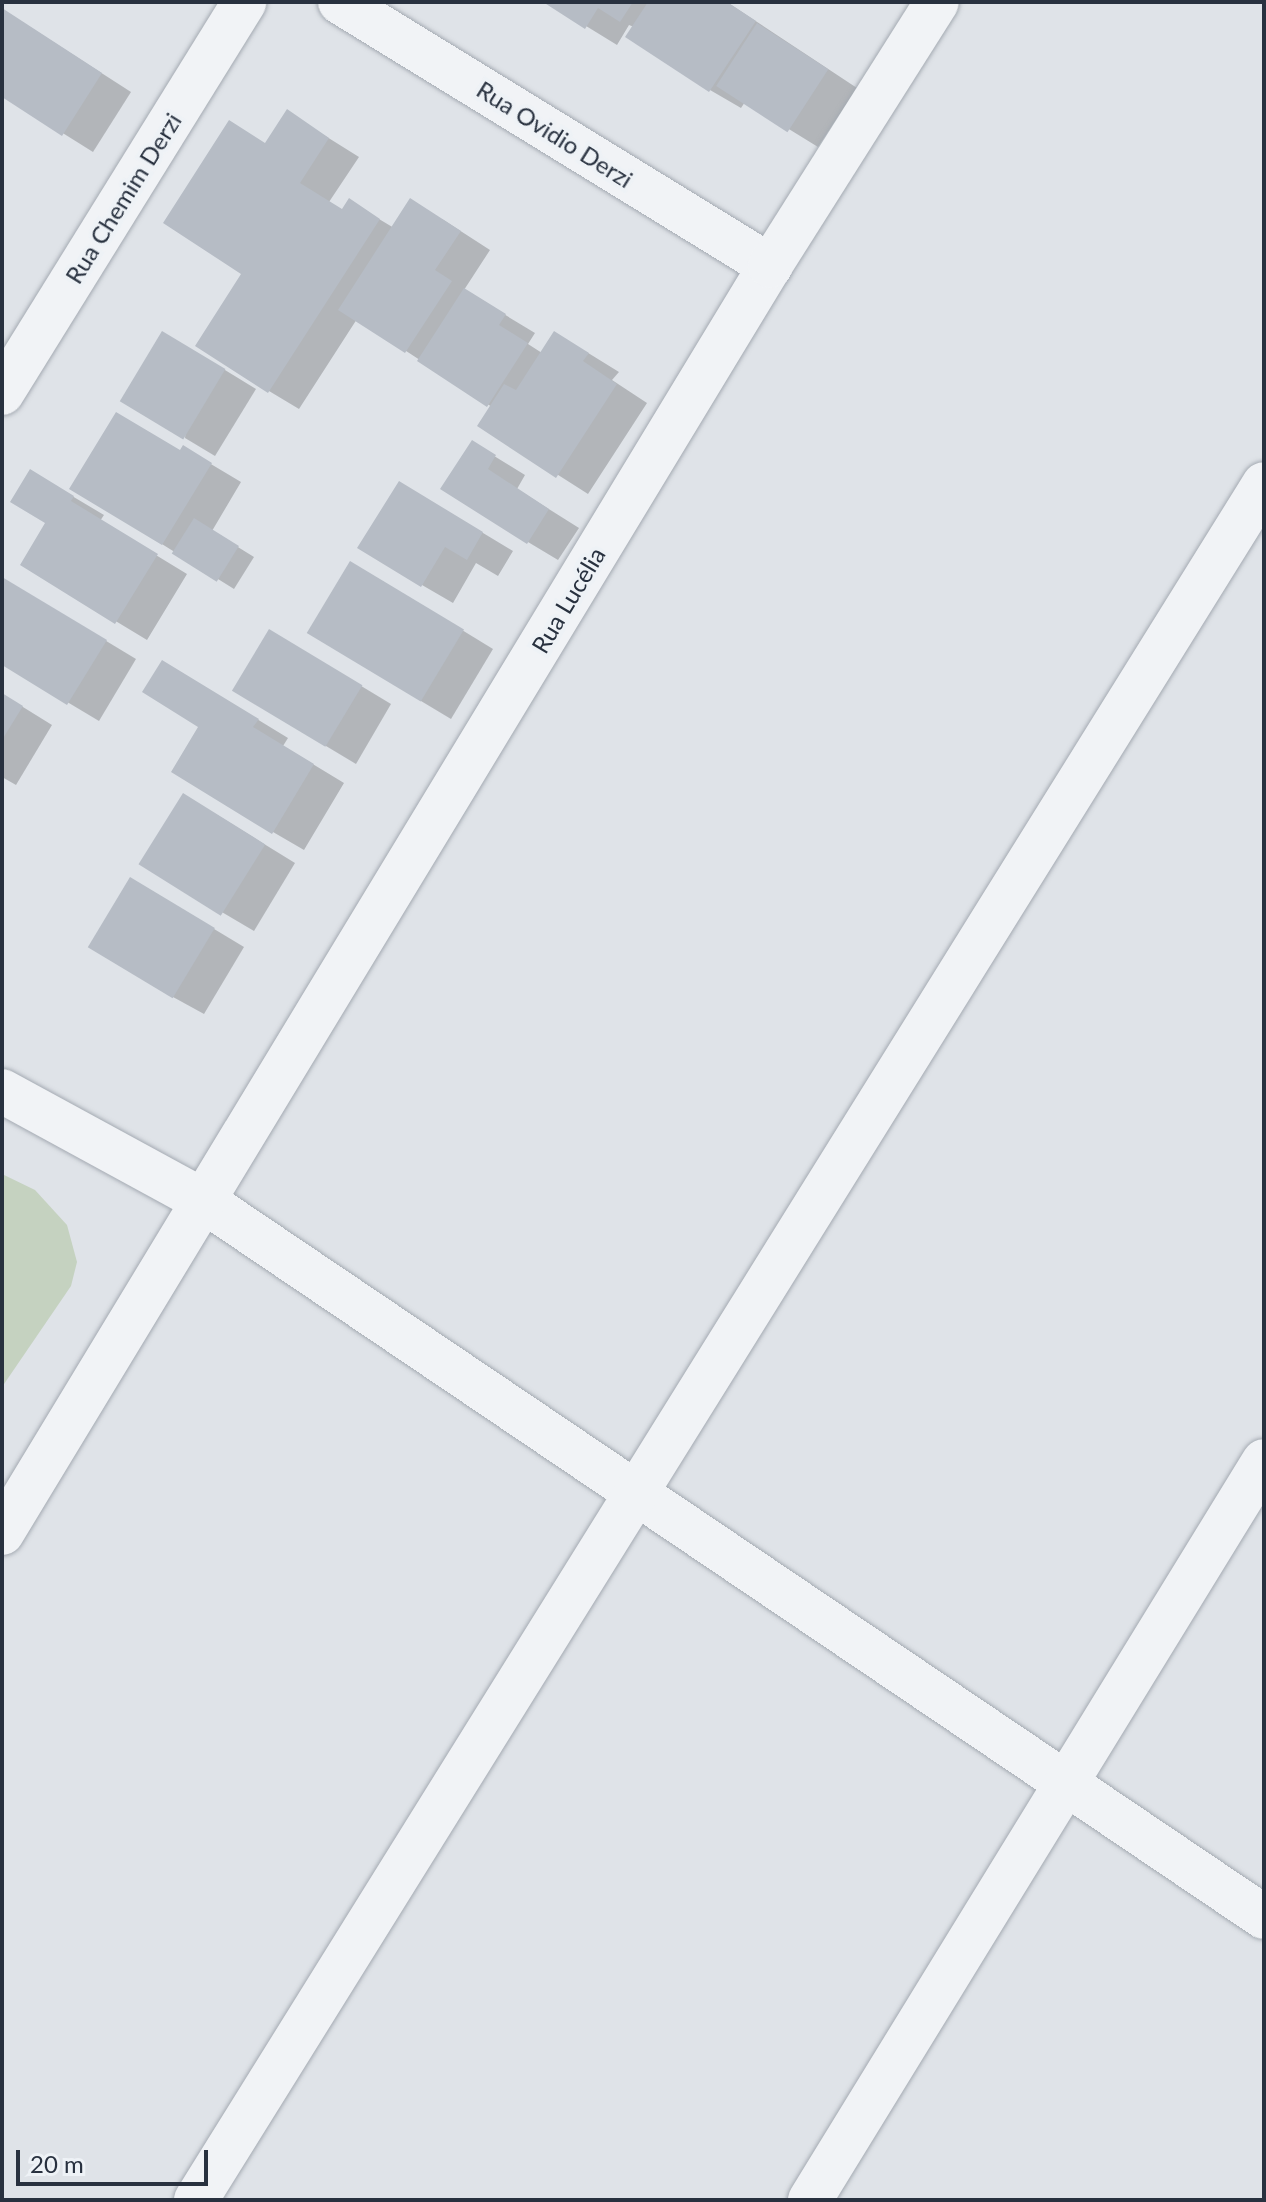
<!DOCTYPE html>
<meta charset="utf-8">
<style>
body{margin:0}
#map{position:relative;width:1266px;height:2202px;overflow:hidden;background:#dfe3e8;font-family:Lato,sans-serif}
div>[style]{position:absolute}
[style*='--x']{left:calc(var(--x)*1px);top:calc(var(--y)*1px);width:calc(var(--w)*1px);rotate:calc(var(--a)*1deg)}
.green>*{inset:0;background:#c5d2c0}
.shadow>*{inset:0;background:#0003}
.building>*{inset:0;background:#b6bcc5;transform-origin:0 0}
.roads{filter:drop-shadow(0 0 2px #a4aab2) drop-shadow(0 0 2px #a4aab2)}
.minor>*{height:44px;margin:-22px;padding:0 22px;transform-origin:22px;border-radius:22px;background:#f1f3f6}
span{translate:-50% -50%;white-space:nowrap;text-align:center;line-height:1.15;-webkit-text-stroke:8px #eef2f6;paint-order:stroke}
.street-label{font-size:24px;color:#28313f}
.frame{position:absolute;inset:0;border:4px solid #28313f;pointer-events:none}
.scale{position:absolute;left:16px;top:2150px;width:192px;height:36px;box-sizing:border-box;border:4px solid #28313f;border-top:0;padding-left:10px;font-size:24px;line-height:28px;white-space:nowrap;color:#28313f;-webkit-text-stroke:6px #eef2f6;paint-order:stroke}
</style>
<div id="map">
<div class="green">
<i style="clip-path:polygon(2px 1174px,35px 1190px,67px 1225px,77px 1262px,71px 1286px,2px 1387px)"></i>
</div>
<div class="shadow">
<i style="clip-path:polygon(547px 2px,727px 2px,857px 88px,818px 147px,745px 102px,741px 108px,710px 90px,628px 37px,634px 27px,629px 25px,617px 45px)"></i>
<i style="clip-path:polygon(2px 9px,131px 92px,93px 152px,2px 95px)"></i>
<i style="clip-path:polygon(287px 112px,359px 157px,329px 202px,342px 210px,349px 201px,394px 228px,442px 219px,490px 250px,464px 290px,535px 333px,528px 344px,542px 353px,585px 351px,619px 372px,612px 380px,647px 403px,588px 494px,480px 425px,492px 407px,357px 319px,299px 409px,269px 391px,244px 273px,267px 144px)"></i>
<i style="clip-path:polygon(194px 351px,256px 389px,215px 456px,185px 438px)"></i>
<i style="clip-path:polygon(473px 443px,525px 475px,517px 489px,579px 528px,558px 560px,528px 542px)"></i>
<i style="clip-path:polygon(184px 448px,241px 482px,212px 531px,254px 557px,234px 589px,72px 488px,181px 452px)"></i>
<i style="clip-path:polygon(62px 490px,104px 515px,100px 521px,187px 574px,147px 640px,23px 565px,48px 523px)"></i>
<i style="clip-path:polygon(430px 501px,513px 551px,498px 576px,476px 563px,453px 603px,422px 585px)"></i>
<i style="clip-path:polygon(2px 578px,136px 659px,99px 721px,2px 663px)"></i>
<i style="clip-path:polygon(382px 581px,493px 649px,451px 719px,421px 701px)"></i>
<i style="clip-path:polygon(300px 649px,391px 704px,356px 764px,326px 746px)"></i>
<i style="clip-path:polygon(193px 680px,288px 738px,283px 746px,344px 783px,304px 850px,273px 832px,201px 726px)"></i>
<i style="clip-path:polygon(2px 694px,52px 725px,16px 785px,2px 777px)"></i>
<i style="clip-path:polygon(214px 813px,295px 863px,254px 931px,142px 865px)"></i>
<i style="clip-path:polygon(161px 897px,244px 947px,204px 1014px,173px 997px)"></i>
</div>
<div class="building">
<i style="clip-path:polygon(543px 2px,633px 2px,620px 22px,598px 8px,585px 29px)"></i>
<i style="clip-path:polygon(648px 2px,727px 2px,756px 21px,709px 92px,625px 37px)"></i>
<i style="clip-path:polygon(2px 8px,102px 73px,62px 136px,2px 97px)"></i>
<i style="left:757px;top:23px;width:85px;height:75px;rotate:33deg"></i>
<i style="clip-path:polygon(287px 109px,329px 138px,300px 183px,342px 209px,349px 198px,380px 219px,268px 393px,195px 346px,241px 274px,163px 223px,229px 120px,265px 143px)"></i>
<i style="clip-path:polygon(410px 198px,461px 231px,435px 270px,452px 281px,405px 353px,338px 310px)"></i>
<i style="clip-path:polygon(464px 288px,506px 314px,499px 325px,528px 343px,487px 407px,417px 361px)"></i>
<i style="left:162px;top:331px;width:74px;height:82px;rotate:31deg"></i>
<i style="clip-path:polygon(554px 331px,589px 353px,583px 361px,617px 384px,556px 478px,477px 426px,504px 384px,516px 390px)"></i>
<i style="clip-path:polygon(116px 412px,180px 450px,183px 445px,212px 463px,162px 545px,69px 489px)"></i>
<i style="clip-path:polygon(472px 440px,496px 455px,488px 469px,549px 509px,527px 544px,440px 489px)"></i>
<i style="clip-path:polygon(30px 469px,74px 496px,71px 501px,158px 554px,115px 624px,20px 565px,45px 523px,10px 502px)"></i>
<i style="clip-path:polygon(399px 481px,483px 532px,467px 560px,445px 547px,421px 587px,357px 548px)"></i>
<i style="left:194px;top:518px;width:53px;height:42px;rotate:32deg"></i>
<i style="left:350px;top:561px;width:133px;height:84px;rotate:31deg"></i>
<i style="clip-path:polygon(2px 577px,107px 640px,67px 705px,2px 665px)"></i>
<i style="left:269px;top:629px;width:109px;height:72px;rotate:31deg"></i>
<i style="clip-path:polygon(162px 660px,259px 719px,253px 727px,314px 764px,272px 834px,171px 772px,198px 727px,142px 692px)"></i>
<i style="clip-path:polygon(2px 693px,23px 706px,2px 740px)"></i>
<i style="left:183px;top:793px;width:97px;height:84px;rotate:32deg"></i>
<i style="left:130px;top:877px;width:99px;height:82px;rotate:31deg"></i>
</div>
<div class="roads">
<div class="minor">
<i style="--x:340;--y:2;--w:505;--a:31.55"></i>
<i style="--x:2;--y:393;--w:460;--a:-58.2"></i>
<i style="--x:2;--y:1091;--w:230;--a:28.6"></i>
<i style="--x:204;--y:1201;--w:1279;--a:34.04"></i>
<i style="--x:2;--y:1533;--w:1482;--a:-58.78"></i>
<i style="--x:770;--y:266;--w:312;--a:-57.7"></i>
<i style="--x:196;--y:2200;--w:2021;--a:-58.1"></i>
<i style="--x:810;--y:2200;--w:867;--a:-58.44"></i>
</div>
</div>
<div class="street-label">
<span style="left:555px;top:134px;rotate:32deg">Rua Ovidio Derzi</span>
<span style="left:123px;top:198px;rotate:-58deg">Rua Chemim Derzi</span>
<span style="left:568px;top:600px;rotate:-59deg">Rua Lucélia</span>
</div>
<div class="frame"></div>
<div class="scale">20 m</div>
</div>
